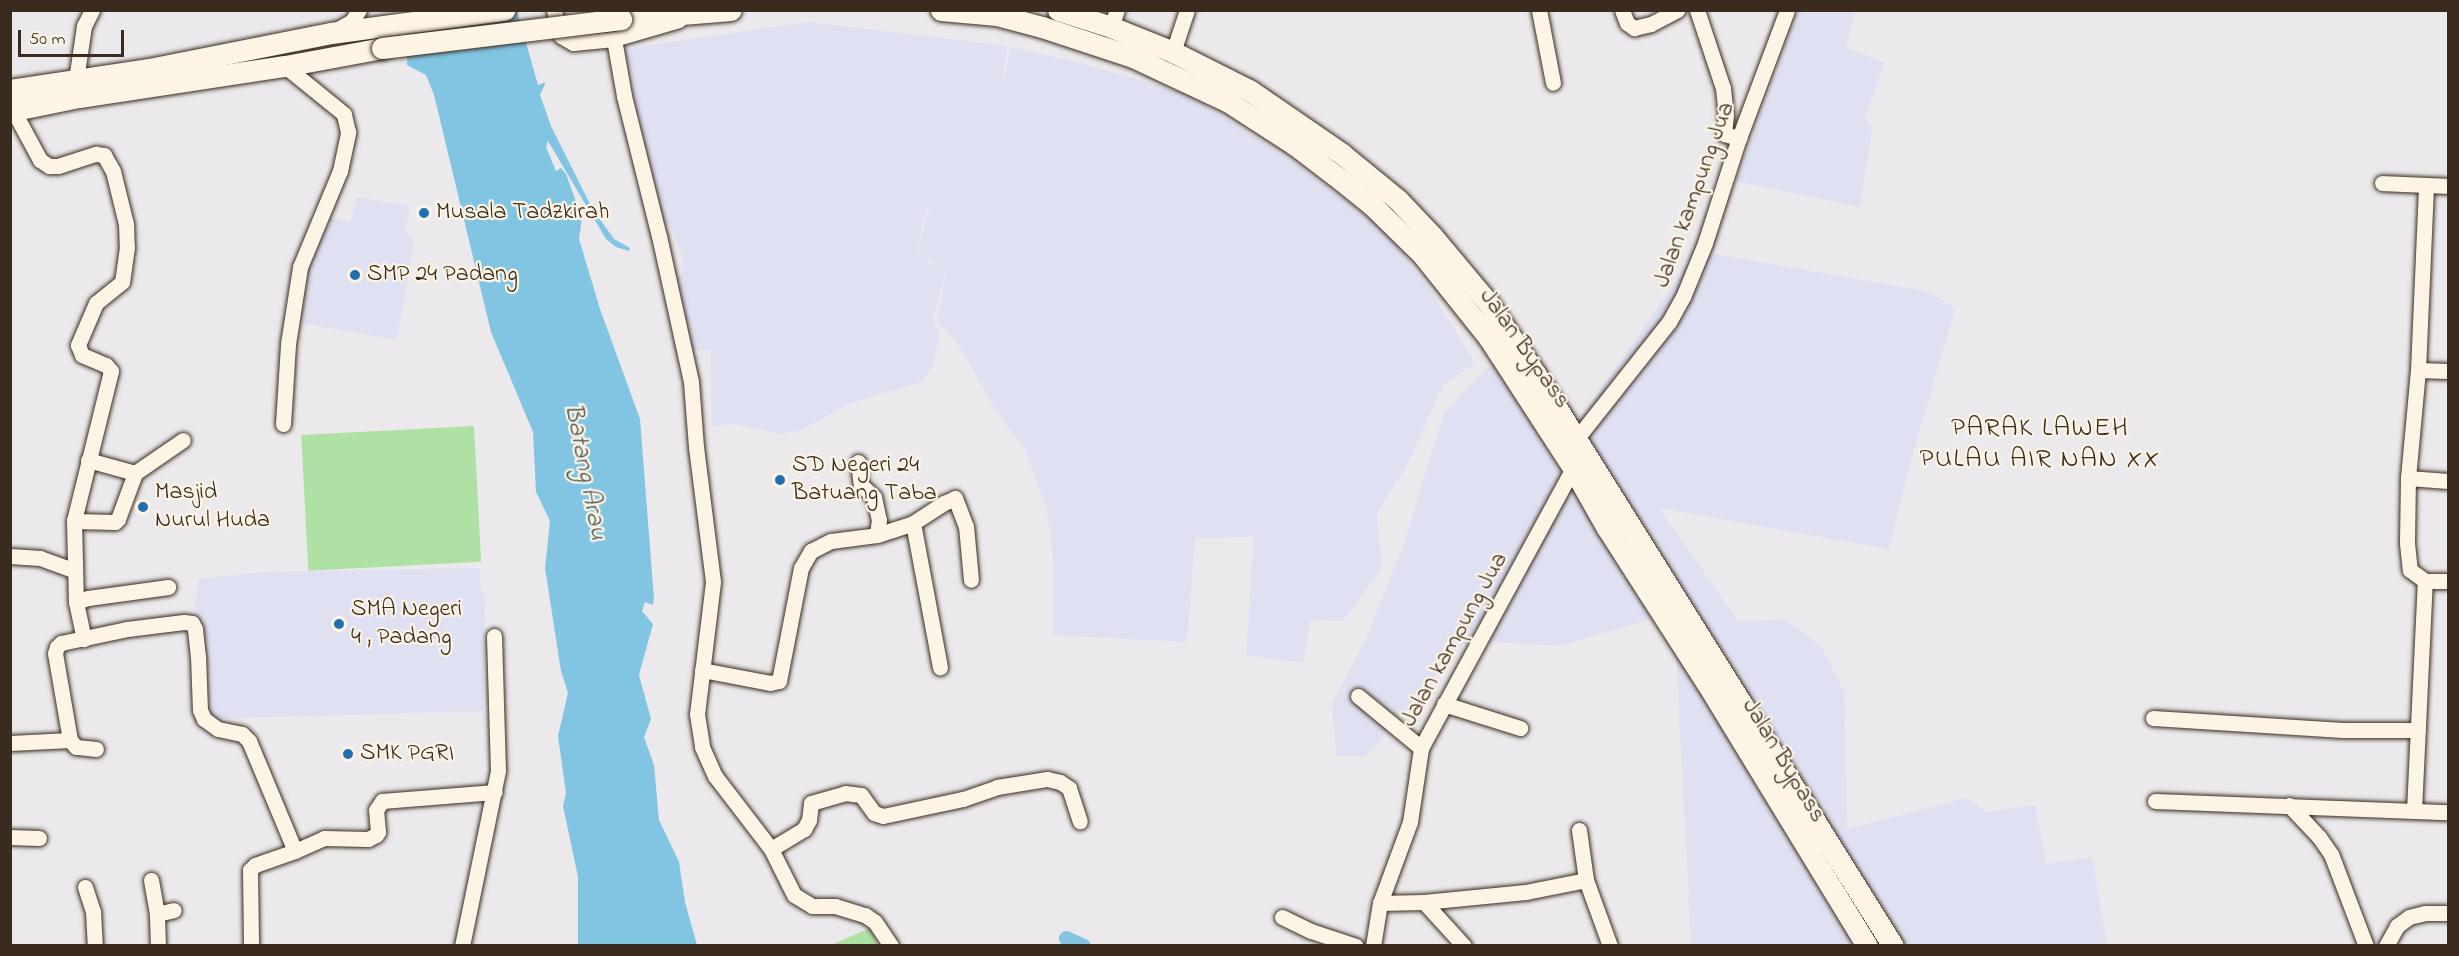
<!DOCTYPE html>
<style>
body{margin:0}
#map{position:relative;width:2459px;height:956px;overflow:hidden;background:#ebe9ec;font-family:"Indie Flower",sans-serif}
div>[style]{position:absolute}
[style*='--x']{left:calc(var(--x)*1px);top:calc(var(--y)*1px);width:calc(var(--w)*1px);rotate:calc(var(--a)*1deg)}
.built>*{inset:0;background:#dfe0f1}
.green>*{inset:0;background:#aee1a3;transform-origin:0 0}
.water>*{inset:0;background:#82c5e3}
.canal>*{height:15px;margin:-7.5px;padding:0 7.5px;transform-origin:7.5px;border-radius:7.5px;background:#82c5e3}
.roads{filter:drop-shadow(0 0 2px #3b2a1e) drop-shadow(0 0 2px #3b2a1e)}
.minor>*{height:15px;margin:-7.5px;padding:0 7.5px;transform-origin:7.5px;border-radius:7.5px;background:#fcf5e5}
.highway>*{height:21px;margin:-10.5px;padding:0 10.5px;transform-origin:10.5px;border-radius:10.5px;background:#fcf5e5}
.bridges{filter:drop-shadow(0 0 2px #3b2a1e) drop-shadow(0 0 2px #3b2a1e)}
.highway-bridge>*{height:21px;margin:-10.5px;padding:0 10.5px;transform-origin:10.5px;border-radius:10.5px;background:#fcf5e5}
.dots>*{width:16px;height:16px;translate:-50% -50%;box-sizing:border-box;border:3px solid #fcf5e5;border-radius:50%}
span{translate:-50% -50%;white-space:nowrap;text-align:center;line-height:1.15;-webkit-text-stroke:4.5px #fcf5e5;paint-order:stroke}
.street-label{font-size:24px;color:#3b2a1e}
.poi-label{font-size:24px;color:#3b2a1e}
.left{translate:0 -50%;text-align:left}
.water-label{font-size:26px;color:#505859;font-style:italic}
.quarter-label{font-size:27px;color:#3b2a1e;letter-spacing:1.5px}
.frame{position:absolute;inset:0;border:12px solid #3b2a1e;pointer-events:none}
.scale{position:absolute;left:18px;top:30px;width:106px;height:27px;box-sizing:border-box;border:3px solid #3b2a1e;border-top:0;padding-left:8px;font-size:18px;line-height:21px;white-space:nowrap;color:#3b2a1e;-webkit-text-stroke:4px #fcf5e5;paint-order:stroke}
</style>
<div id="map">
<div class="built">
<i style="clip-path:polygon(1798px 11px,1855px 11px,1846px 48px,1884px 62px,1865px 117px,1872px 127px,1860px 207px,1736px 181px)"></i>
<i style="clip-path:polygon(evenodd,808px 22px,1007px 46px,1003px 75px,1005px 76px,1011px 47px,1077px 62px,1190px 95px,1292px 161px,1385px 230px,1426px 284px,1475px 363px,1443px 385px,1405px 469px,1377px 513px,1382px 568px,1343px 621px,1310px 620px,1303px 663px,1246px 655px,1254px 537px,1195px 538px,1187px 642px,1053px 635px,1053px 555px,1046px 507px,1025px 450px,993px 406px,959px 345px,937px 320px,947px 267px,933px 318px,939px 336px,933px 366px,921px 382px,847px 404px,799px 432px,794px 430px,782px 434px,733px 424px,712px 426px,710px 350px,689px 350px,675px 280px,682px 274px,683px 258px,670px 224px,662px 226px,629px 96px,635px 87px,634px 80px,623px 49px,808px 22px,938px 193px,929px 209px,917px 251px,938px 265px,930px 264px,928px 259px,916px 251px,926px 210px,938px 193px)"></i>
<i style="clip-path:polygon(357px 197px,410px 206px,405px 231px,414px 241px,397px 340px,295px 322px,307px 260px,320px 216px,351px 222px)"></i>
<i style="clip-path:polygon(1697px 251px,1930px 292px,1955px 309px,1910px 463px,1889px 549px,1659px 508px,1738px 621px,1786px 620px,1820px 645px,1844px 691px,1847px 829px,1967px 798px,1986px 812px,2035px 805px,2046px 864px,2092px 857px,2107px 945px,1691px 945px,1674px 612px,1560px 646px,1494px 642px,1462px 644px,1366px 756px,1336px 756px,1332px 704px,1366px 638px,1404px 544px,1444px 413px,1516px 339px,1579px 420px)"></i>
<i style="clip-path:polygon(480px 568px,481px 592px,485px 595px,483px 711px,204px 719px,192px 645px,198px 579px,265px 572px)"></i>
</div>
<div class="green">
<i style="left:474px;top:426px;width:136px;height:173px;rotate:87deg"></i>
<i style="clip-path:polygon(870px 928px,878px 945px,829px 946px)"></i>
</div>
<div class="water">
<i style="clip-path:polygon(412px 11px,517px 11px,538px 85px,546px 82px,540px 95px,551px 126px,592px 208px,614px 239px,630px 248px,629px 251px,616px 247px,606px 239px,548px 141px,546px 147px,556px 171px,561px 168px,566px 174px,582px 218px,579px 239px,600px 309px,640px 419px,654px 599px,653px 605px,645px 602px,642px 611px,653px 624px,639px 675px,651px 719px,644px 737px,654px 765px,659px 820px,679px 862px,685px 902px,697px 945px,578px 945px,578px 877px,563px 806px,566px 793px,558px 736px,568px 693px,561px 671px,545px 568px,550px 521px,536px 492px,533px 432px,491px 332px,434px 95px,426px 75px,407px 65px,408px 27px,416px 15px)"></i>
</div>
<div class="canal">
<i style="--x:1066;--y:938;--w:19;--a:25"></i>
</div>
<div class="roads">
<div class="minor">
<i style="--x:554;--y:10;--w:27;--a:75"></i>
<i style="--x:561;--y:36;--w:14;--a:30"></i>
<i style="--x:573;--y:43;--w:41;--a:-5.6"></i>
<i style="--x:1539;--y:10;--w:74;--a:79.1"></i>
<i style="--x:1622;--y:10;--w:14;--a:69"></i>
<i style="--x:1627;--y:23;--w:9;--a:36"></i>
<i style="--x:1634;--y:28;--w:17;--a:-13"></i>
<i style="--x:1651;--y:24;--w:30;--a:-28"></i>
<i style="--x:1697;--y:10;--w:82;--a:71.6"></i>
<i style="--x:1723;--y:88;--w:27;--a:84"></i>
<i style="--x:1726;--y:115;--w:19;--a:96"></i>
<i style="--x:1724;--y:134;--w:16;--a:15"></i>
<i style="--x:679;--y:20;--w:68;--a:163.7"></i>
<i style="--x:614;--y:39;--w:58;--a:80"></i>
<i style="--x:624;--y:96;--w:144;--a:76"></i>
<i style="--x:659;--y:236;--w:149;--a:77.6"></i>
<i style="--x:691;--y:382;--w:65;--a:85.6"></i>
<i style="--x:696;--y:447;--w:136;--a:82.8"></i>
<i style="--x:713;--y:582;--w:133;--a:96.9"></i>
<i style="--x:697;--y:714;--w:33;--a:81"></i>
<i style="--x:702;--y:747;--w:32;--a:66"></i>
<i style="--x:715;--y:776;--w:92;--a:52.5"></i>
<i style="--x:771;--y:849;--w:51;--a:63.4"></i>
<i style="--x:794;--y:895;--w:21;--a:31"></i>
<i style="--x:812;--y:906;--w:23;--a:0"></i>
<i style="--x:835;--y:906;--w:31;--a:17"></i>
<i style="--x:865;--y:915;--w:12;--a:35"></i>
<i style="--x:875;--y:922;--w:29;--a:56"></i>
<i style="--x:1111;--y:27;--w:18;--a:-71"></i>
<i style="--x:336;--y:30;--w:18;--a:-29"></i>
<i style="--x:352;--y:21;--w:13;--a:-58"></i>
<i style="--x:1173;--y:52;--w:44;--a:-71.6"></i>
<i style="--x:76;--y:80;--w:55;--a:-81.6"></i>
<i style="--x:84;--y:26;--w:18;--a:-63"></i>
<i style="--x:13;--y:110;--w:57;--a:61.6"></i>
<i style="--x:40;--y:160;--w:11;--a:34"></i>
<i style="--x:49;--y:166;--w:9;--a:0"></i>
<i style="--x:58;--y:166;--w:40;--a:-18"></i>
<i style="--x:96;--y:154;--w:8;--a:7"></i>
<i style="--x:104;--y:155;--w:18;--a:61"></i>
<i style="--x:113;--y:171;--w:55;--a:76.2"></i>
<i style="--x:126;--y:224;--w:23;--a:88"></i>
<i style="--x:127;--y:247;--w:35;--a:98"></i>
<i style="--x:122;--y:282;--w:33;--a:141"></i>
<i style="--x:96;--y:303;--w:46;--a:113.2"></i>
<i style="--x:78;--y:345;--w:11;--a:68"></i>
<i style="--x:82;--y:355;--w:26;--a:23"></i>
<i style="--x:106;--y:365;--w:8;--a:50"></i>
<i style="--x:111;--y:371;--w:154;--a:103.9"></i>
<i style="--x:74;--y:521;--w:81;--a:88.6"></i>
<i style="--x:76;--y:602;--w:38;--a:78"></i>
<i style="--x:2382;--y:183;--w:66;--a:2.6"></i>
<i style="--x:2418;--y:370;--w:185;--a:-87.5"></i>
<i style="--x:2448;--y:371;--w:30;--a:-178"></i>
<i style="--x:2418;--y:370;--w:108;--a:95.3"></i>
<i style="--x:2408;--y:478;--w:65;--a:90.9"></i>
<i style="--x:2407;--y:543;--w:27;--a:84"></i>
<i style="--x:2410;--y:570;--w:19;--a:36"></i>
<i style="--x:2425;--y:581;--w:23;--a:0"></i>
<i style="--x:283;--y:424;--w:80;--a:-86.4"></i>
<i style="--x:288;--y:344;--w:78;--a:-81.1"></i>
<i style="--x:300;--y:267;--w:104;--a:-67.4"></i>
<i style="--x:340;--y:171;--w:40;--a:-78"></i>
<i style="--x:348;--y:132;--w:18;--a:-103"></i>
<i style="--x:344;--y:114;--w:76;--a:-140.9"></i>
<i style="--x:1577;--y:438;--w:148;--a:-51.6"></i>
<i style="--x:1669;--y:322;--w:29;--a:-61"></i>
<i style="--x:1683;--y:297;--w:58;--a:-67.8"></i>
<i style="--x:1705;--y:243;--w:110;--a:-72.1"></i>
<i style="--x:1739;--y:138;--w:137;--a:-69.4"></i>
<i style="--x:88;--y:460;--w:49;--a:15.5"></i>
<i style="--x:858;--y:462;--w:23;--a:83"></i>
<i style="--x:861;--y:485;--w:18;--a:43"></i>
<i style="--x:874;--y:497;--w:24;--a:78"></i>
<i style="--x:879;--y:520;--w:15;--a:98"></i>
<i style="--x:2408;--y:478;--w:40;--a:4.3"></i>
<i style="--x:74;--y:521;--w:41;--a:1.4"></i>
<i style="--x:115;--y:522;--w:4;--a:-45"></i>
<i style="--x:118;--y:519;--w:49;--a:-69.7"></i>
<i style="--x:135;--y:473;--w:58;--a:-34.5"></i>
<i style="--x:913;--y:523;--w:37;--a:-33"></i>
<i style="--x:944;--y:503;--w:12;--a:-24"></i>
<i style="--x:955;--y:498;--w:30;--a:69"></i>
<i style="--x:966;--y:526;--w:54;--a:84.7"></i>
<i style="--x:10;--y:556;--w:30;--a:4"></i>
<i style="--x:40;--y:558;--w:35;--a:20"></i>
<i style="--x:76;--y:602;--w:13;--a:-18"></i>
<i style="--x:88;--y:598;--w:81;--a:-7.8"></i>
<i style="--x:702;--y:670;--w:69;--a:10.8"></i>
<i style="--x:770;--y:683;--w:9;--a:-13"></i>
<i style="--x:779;--y:681;--w:115;--a:-79"></i>
<i style="--x:801;--y:568;--w:20;--a:-60"></i>
<i style="--x:811;--y:551;--w:22;--a:-27"></i>
<i style="--x:831;--y:541;--w:46;--a:-7.4"></i>
<i style="--x:877;--y:535;--w:38;--a:-18"></i>
<i style="--x:913;--y:523;--w:147;--a:79.4"></i>
<i style="--x:1358;--y:696;--w:82;--a:39.5"></i>
<i style="--x:1444;--y:704;--w:80;--a:17.5"></i>
<i style="--x:2153;--y:718;--w:190;--a:3.6"></i>
<i style="--x:2343;--y:730;--w:75;--a:0"></i>
<i style="--x:10;--y:743;--w:60;--a:-2.9"></i>
<i style="--x:96;--y:749;--w:20;--a:-174"></i>
<i style="--x:76;--y:747;--w:9;--a:-131"></i>
<i style="--x:70;--y:740;--w:88;--a:-99.8"></i>
<i style="--x:55;--y:653;--w:6;--a:-72"></i>
<i style="--x:57;--y:647;--w:6;--a:-45"></i>
<i style="--x:61;--y:643;--w:67;--a:-12"></i>
<i style="--x:127;--y:629;--w:57;--a:-7"></i>
<i style="--x:184;--y:622;--w:8;--a:7"></i>
<i style="--x:192;--y:623;--w:7;--a:63"></i>
<i style="--x:195;--y:629;--w:27;--a:84"></i>
<i style="--x:198;--y:656;--w:54;--a:87.9"></i>
<i style="--x:200;--y:710;--w:10;--a:66"></i>
<i style="--x:204;--y:719;--w:17;--a:36"></i>
<i style="--x:218;--y:729;--w:25;--a:12"></i>
<i style="--x:242;--y:734;--w:10;--a:45"></i>
<i style="--x:249;--y:741;--w:119;--a:67.3"></i>
<i style="--x:295;--y:851;--w:42;--a:160.7"></i>
<i style="--x:255;--y:865;--w:7;--a:135"></i>
<i style="--x:250;--y:870;--w:76;--a:89.2"></i>
<i style="--x:2155;--y:801;--w:293;--a:2.2"></i>
<i style="--x:2289;--y:805;--w:44;--a:46.8"></i>
<i style="--x:2319;--y:837;--w:21;--a:55"></i>
<i style="--x:2331;--y:854;--w:98;--a:69.2"></i>
<i style="--x:2414;--y:811;--w:230;--a:-87.3"></i>
<i style="--x:1579;--y:830;--w:50;--a:82"></i>
<i style="--x:1586;--y:880;--w:70;--a:70"></i>
<i style="--x:10;--y:837;--w:29;--a:2"></i>
<i style="--x:771;--y:849;--w:39;--a:-31"></i>
<i style="--x:804;--y:829;--w:10;--a:-61"></i>
<i style="--x:809;--y:820;--w:17;--a:-83"></i>
<i style="--x:811;--y:803;--w:35;--a:-16"></i>
<i style="--x:845;--y:793;--w:16;--a:7"></i>
<i style="--x:861;--y:795;--w:22;--a:54"></i>
<i style="--x:874;--y:813;--w:9;--a:18"></i>
<i style="--x:883;--y:816;--w:82;--a:-12"></i>
<i style="--x:963;--y:799;--w:36;--a:-19"></i>
<i style="--x:997;--y:787;--w:51;--a:-9.1"></i>
<i style="--x:1047;--y:779;--w:13;--a:13"></i>
<i style="--x:1060;--y:782;--w:11;--a:34"></i>
<i style="--x:1069;--y:788;--w:35;--a:72"></i>
<i style="--x:295;--y:851;--w:32;--a:-24"></i>
<i style="--x:324;--y:838;--w:44;--a:1.3"></i>
<i style="--x:368;--y:839;--w:9;--a:-27"></i>
<i style="--x:376;--y:835;--w:4;--a:-56"></i>
<i style="--x:378;--y:832;--w:22;--a:-95"></i>
<i style="--x:376;--y:810;--w:11;--a:-56"></i>
<i style="--x:382;--y:801;--w:113;--a:-4.6"></i>
<i style="--x:151;--y:880;--w:35;--a:80"></i>
<i style="--x:85;--y:887;--w:25;--a:72"></i>
<i style="--x:93;--y:911;--w:35;--a:87"></i>
<i style="--x:1380;--y:903;--w:44;--a:-1.3"></i>
<i style="--x:1282;--y:917;--w:32;--a:26"></i>
<i style="--x:1311;--y:931;--w:47;--a:18.4"></i>
<i style="--x:158;--y:946;--w:32;--a:-92"></i>
<i style="--x:157;--y:914;--w:17;--a:-13"></i>
<i style="--x:462;--y:946;--w:179;--a:-78.4"></i>
<i style="--x:498;--y:771;--w:135;--a:-91.7"></i>
<i style="--x:1373;--y:946;--w:44;--a:-80.8"></i>
<i style="--x:1380;--y:903;--w:86;--a:-69.7"></i>
<i style="--x:1410;--y:822;--w:75;--a:-81.5"></i>
<i style="--x:1421;--y:748;--w:319;--a:-61.5"></i>
<i style="--x:1464;--y:946;--w:59;--a:-132.3"></i>
<i style="--x:1424;--y:902;--w:102;--a:-5.6"></i>
<i style="--x:1526;--y:892;--w:61;--a:-11.3"></i>
<i style="--x:2386;--y:946;--w:23;--a:-61"></i>
<i style="--x:2397;--y:926;--w:15;--a:-37"></i>
<i style="--x:2409;--y:917;--w:16;--a:-14"></i>
<i style="--x:2425;--y:913;--w:23;--a:0"></i>
</div>
<div class="highway">
<i style="--x:941;--y:10;--w:56;--a:5.1"></i>
<i style="--x:997;--y:15;--w:47;--a:14.9"></i>
<i style="--x:1042;--y:27;--w:96;--a:18.2"></i>
<i style="--x:1133;--y:57;--w:104;--a:25.1"></i>
<i style="--x:1227;--y:101;--w:81;--a:32.9"></i>
<i style="--x:1295;--y:145;--w:58;--a:37.3"></i>
<i style="--x:1341;--y:180;--w:40;--a:39"></i>
<i style="--x:1372;--y:205;--w:70;--a:44.4"></i>
<i style="--x:1422;--y:254;--w:107;--a:51.4"></i>
<i style="--x:1489;--y:338;--w:155;--a:57.1"></i>
<i style="--x:1573;--y:468;--w:69;--a:60.5"></i>
<i style="--x:1607;--y:528;--w:183;--a:57.3"></i>
<i style="--x:1706;--y:682;--w:309;--a:58.6"></i>
<i style="--x:1058;--y:10;--w:56;--a:17.8"></i>
<i style="--x:1111;--y:27;--w:67;--a:22"></i>
<i style="--x:1173;--y:52;--w:85;--a:26.6"></i>
<i style="--x:1249;--y:90;--w:113;--a:34.5"></i>
<i style="--x:1342;--y:154;--w:72;--a:39.4"></i>
<i style="--x:1398;--y:200;--w:51;--a:46.6"></i>
<i style="--x:1433;--y:237;--w:87;--a:50.1"></i>
<i style="--x:1489;--y:304;--w:85;--a:56.5"></i>
<i style="--x:1536;--y:375;--w:673;--a:57.99"></i>
<i style="--x:621;--y:19;--w:110;--a:-4.7"></i>
<i style="--x:10;--y:90;--w:141;--a:-8.6"></i>
<i style="--x:149;--y:69;--w:186;--a:-11.2"></i>
<i style="--x:331;--y:33;--w:175;--a:-7.6"></i>
<i style="--x:10;--y:111;--w:70;--a:-11.5"></i>
<i style="--x:79;--y:97;--w:208;--a:-8.6"></i>
<i style="--x:285;--y:66;--w:99;--a:-10.5"></i>
</div>
</div>
<div class="bridges">
<div class="highway-bridge">
<i style="--x:382;--y:48;--w:241;--a:-6.9"></i>
</div>
</div>
<div class="dots">
<i style="left:424px;top:213px;background:#1f6fb2"></i>
<i style="left:355px;top:275px;background:#1f6fb2"></i>
<i style="left:780px;top:480px;background:#1f6fb2"></i>
<i style="left:143px;top:507px;background:#1f6fb2"></i>
<i style="left:339px;top:624px;background:#1f6fb2"></i>
<i style="left:348px;top:754px;background:#1f6fb2"></i>
</div>
<div class="street-label">
<span style="left:1695px;top:195px;rotate:-70deg">Jalan kampung Jua</span>
<span style="left:1524px;top:349px;rotate:55deg">Jalan Bypass</span>
<span style="left:1455px;top:640px;rotate:-61deg">Jalan kampung Jua</span>
<span style="left:1783px;top:761px;rotate:59deg">Jalan Bypass</span>
</div>
<div class="poi-label">
<span class="left" style="left:436px;top:213px">Musala Tadzkirah</span>
<span class="left" style="left:367px;top:275px">SMP 24 Padang</span>
<span class="left" style="left:792px;top:480px">SD Negeri 24<br>Batuang Taba</span>
<span class="left" style="left:155px;top:507px">Masjid<br>Nurul Huda</span>
<span class="left" style="left:351px;top:624px">SMA Negeri<br>4 , Padang</span>
<span class="left" style="left:360px;top:754px">SMK PGRI</span>
</div>
<div class="water-label">
<span style="left:584px;top:472px;rotate:79deg">Batang Arau</span>
</div>
<div class="quarter-label">
<span style="left:2040px;top:444px">PARAK LAWEH<br>PULAU AIR NAN XX</span>
</div>
<div class="frame"></div>
<div class="scale">50 m</div>
</div>
